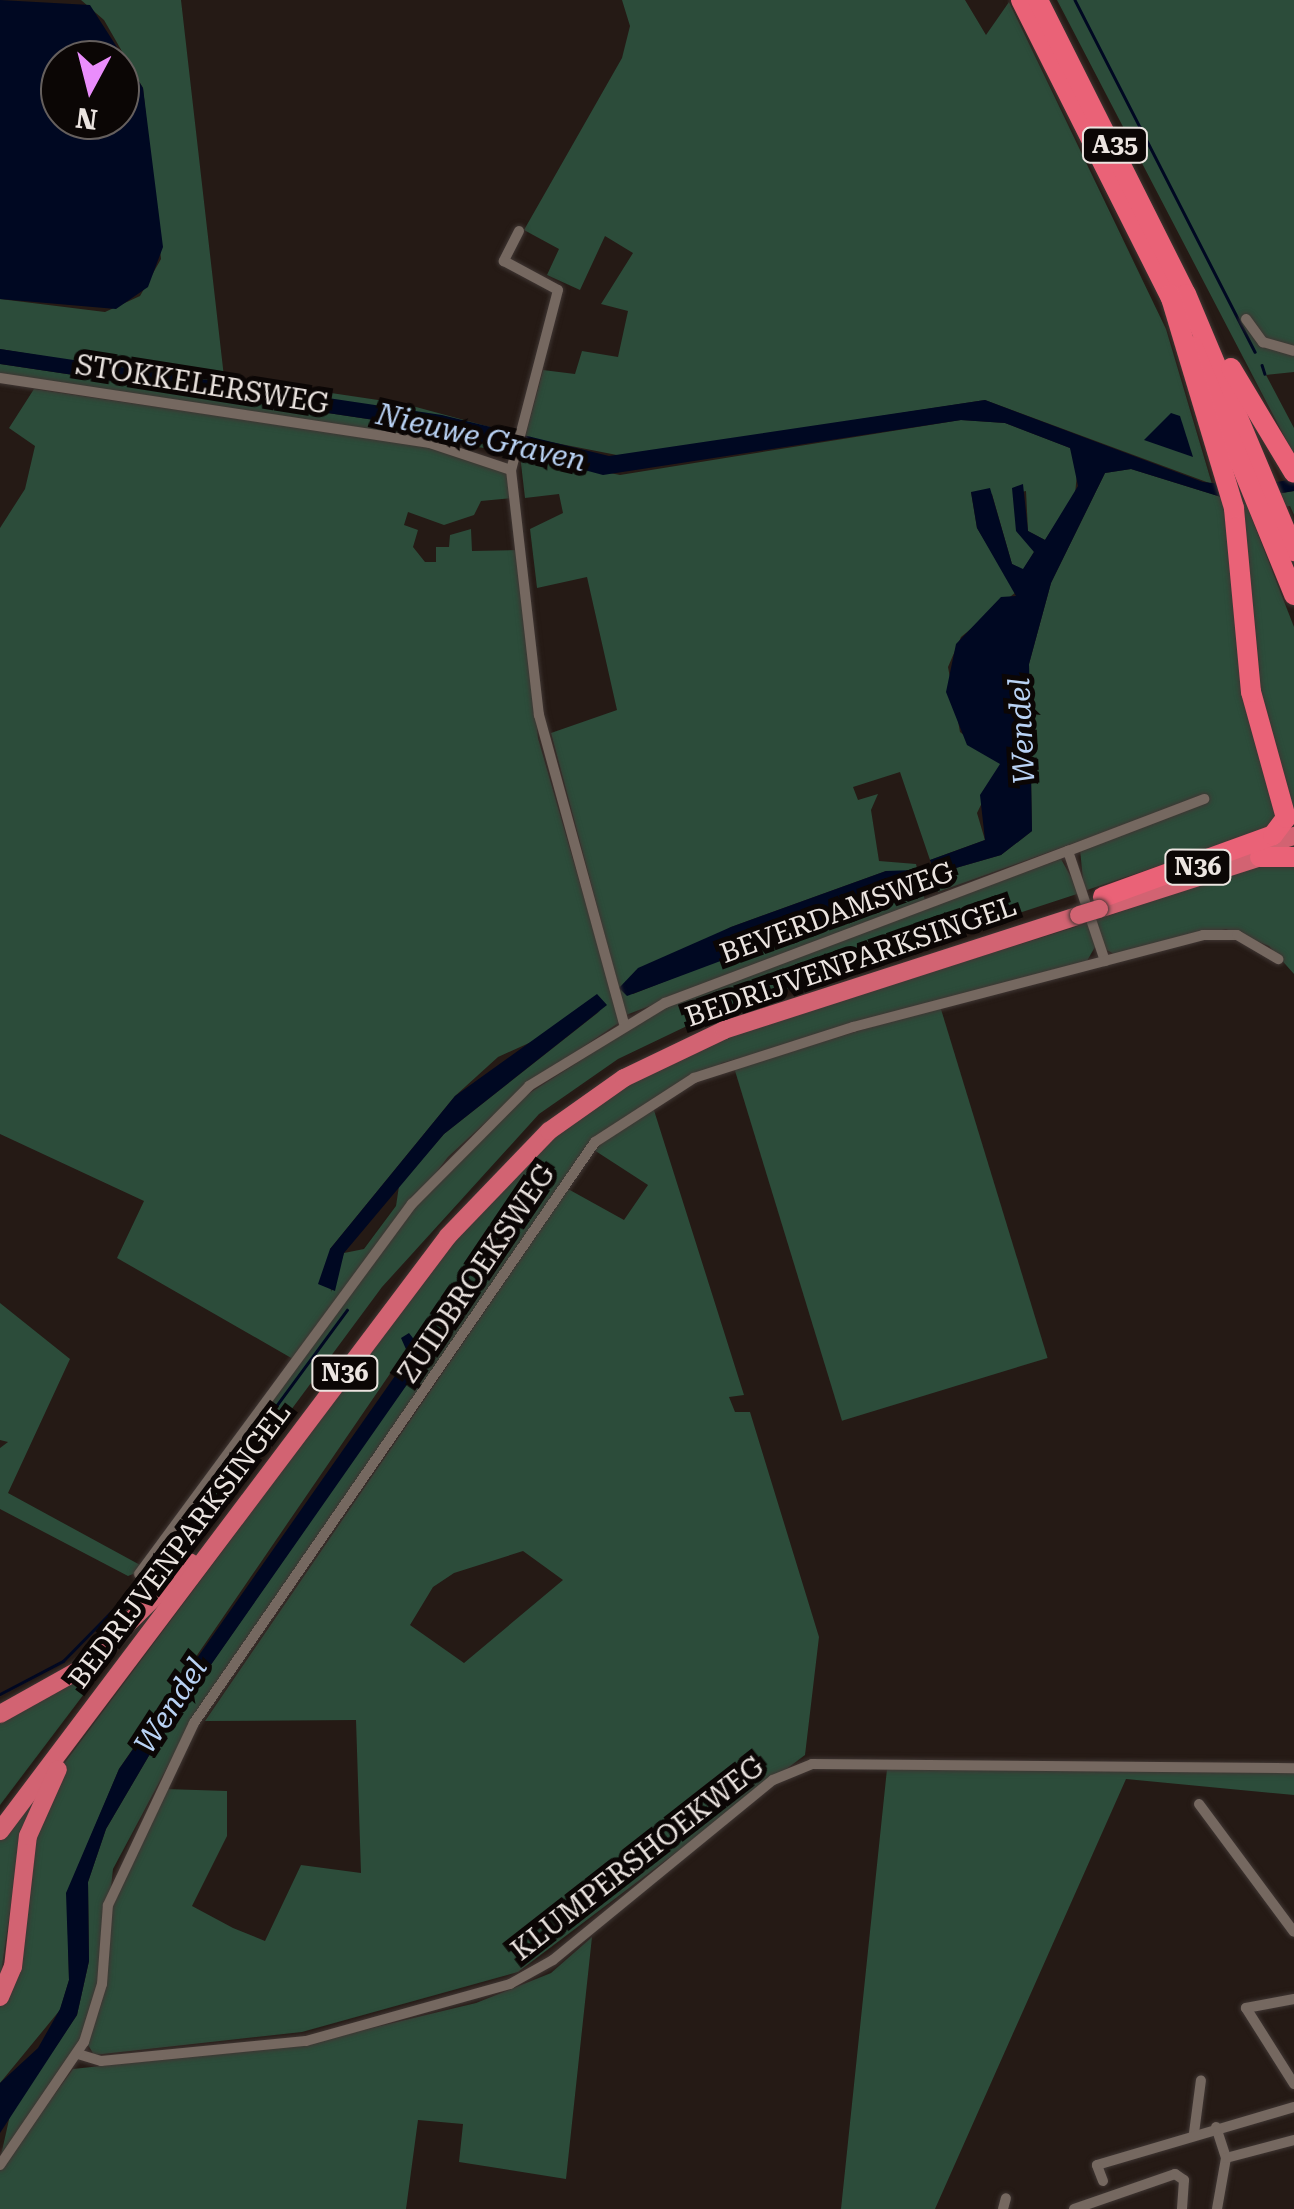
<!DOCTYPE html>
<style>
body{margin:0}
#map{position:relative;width:1294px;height:2209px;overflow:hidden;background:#251a15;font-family:"Roboto Serif",serif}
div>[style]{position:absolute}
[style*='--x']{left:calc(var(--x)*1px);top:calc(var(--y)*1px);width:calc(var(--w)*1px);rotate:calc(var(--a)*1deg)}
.green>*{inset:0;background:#2c4c3a;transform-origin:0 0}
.water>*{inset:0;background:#000822}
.stream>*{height:2.5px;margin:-1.25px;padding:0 1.25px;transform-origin:1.25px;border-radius:1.25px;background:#000822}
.roads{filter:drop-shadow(0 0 2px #3f3633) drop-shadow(0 0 2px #3f3633)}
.minor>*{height:10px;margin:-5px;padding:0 5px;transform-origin:5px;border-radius:5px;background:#756860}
.trunk>*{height:18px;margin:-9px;padding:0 9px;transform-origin:9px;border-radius:9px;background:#d26372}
.motorway>*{height:20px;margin:-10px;padding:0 10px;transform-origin:10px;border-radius:10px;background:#ea6277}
.bridges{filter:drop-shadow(0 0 2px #3f3633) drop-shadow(0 0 2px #3f3633)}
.trunk-bridge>*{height:18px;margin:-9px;padding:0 9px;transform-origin:9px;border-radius:9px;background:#d26372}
span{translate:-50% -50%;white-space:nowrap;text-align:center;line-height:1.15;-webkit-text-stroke:10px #0b0605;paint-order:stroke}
.shield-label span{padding:2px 8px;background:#0b0605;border:2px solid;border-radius:8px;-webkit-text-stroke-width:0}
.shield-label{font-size:25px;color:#ebe4e0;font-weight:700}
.street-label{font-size:28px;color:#ebe4e0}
.water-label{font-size:30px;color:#b9d2f4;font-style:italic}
.north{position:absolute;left:40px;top:40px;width:100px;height:100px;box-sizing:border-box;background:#0b0605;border:2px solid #655f5d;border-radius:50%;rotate:187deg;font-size:28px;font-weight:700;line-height:40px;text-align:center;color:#ebe4e0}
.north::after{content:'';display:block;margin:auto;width:35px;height:45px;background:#ea8dfc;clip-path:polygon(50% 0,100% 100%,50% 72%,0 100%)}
</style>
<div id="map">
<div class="green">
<i style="clip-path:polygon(81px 0,181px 0,224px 377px,405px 404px,516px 434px,0 349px,0 299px,105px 312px,140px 296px,161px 259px,143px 88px,104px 20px)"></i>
<i style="clip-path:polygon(622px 0,965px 0,986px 35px,1009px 2px,1166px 329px,1212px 484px,985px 400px,622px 456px,525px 437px,543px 370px,575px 374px,582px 351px,618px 357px,628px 311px,601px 304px,633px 253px,605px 236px,580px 290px,547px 275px,559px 249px,524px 230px,622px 58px,630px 26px)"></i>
<i style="clip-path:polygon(1057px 0,1294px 0,1294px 348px,1261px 336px,1242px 316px,1255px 339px,1294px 354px,1294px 372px,1266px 375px,1294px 428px,1294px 455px)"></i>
<i style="clip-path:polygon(0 364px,428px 428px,510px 452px,0 374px)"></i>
<i style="clip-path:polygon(evenodd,34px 389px,439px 448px,507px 472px,514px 498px,481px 501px,474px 515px,444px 525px,408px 512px,404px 525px,418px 530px,413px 547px,425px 562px,436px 562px,436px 547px,449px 547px,450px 535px,471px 529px,472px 551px,521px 550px,538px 738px,620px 1022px,525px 1086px,448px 1157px,293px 1359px,117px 1258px,144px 1201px,0 1134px,0 528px,25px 489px,35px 446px,9px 428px,34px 389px,600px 1011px,444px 1134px,399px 1186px,396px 1206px,364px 1249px,344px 1253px,331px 1292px,330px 1249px,455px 1096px,498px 1057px,600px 1011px)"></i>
<i style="clip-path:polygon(evenodd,961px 420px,1005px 423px,1070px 448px,1078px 464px,1075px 494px,1045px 540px,1028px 531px,1026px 491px,1013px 494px,1034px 552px,1023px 570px,1012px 564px,992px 494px,971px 492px,977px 528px,1016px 592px,961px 637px,948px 667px,960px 732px,1001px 764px,977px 813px,985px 840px,930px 860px,900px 772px,853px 787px,858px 800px,878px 794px,871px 810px,879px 861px,916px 864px,925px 901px,626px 1015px,551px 733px,617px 710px,587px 577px,537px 588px,530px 529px,563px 513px,559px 494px,525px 498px,520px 455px,620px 475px,961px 420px,886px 871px,902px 871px,912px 884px,633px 994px,619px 988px,731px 927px,886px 871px)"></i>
<i style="clip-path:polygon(1131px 469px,1234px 501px,1294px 491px,1294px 515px,1290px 506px,1249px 511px,1294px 627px,1294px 821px,1252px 679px,1242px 520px,1227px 509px,1242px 680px,1280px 800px,1276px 827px,1084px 891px,1080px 849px,1202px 797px,938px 892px,935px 874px,1001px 855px,1032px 831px,1029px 664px,1051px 583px,1105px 473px)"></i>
<i style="clip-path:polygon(1061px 859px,1080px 893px,712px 1014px,618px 1059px,539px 1114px,382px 1287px,174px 1568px,151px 1592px,136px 1578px,414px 1205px,506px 1108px,674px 1001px)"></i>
<i style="clip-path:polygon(1275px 860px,1294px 865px,1294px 974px,1269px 946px,1226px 929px,1114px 954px,1103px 948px,1093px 921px)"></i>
<i style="clip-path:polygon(1088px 923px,1096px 945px,1087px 961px,722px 1063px,593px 1140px,192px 1721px,113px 1869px,102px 1968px,81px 2040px,0 2160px,10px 2115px,77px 2015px,89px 1961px,88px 1882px,106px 1829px,157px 1742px,429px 1351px,407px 1349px,119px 1769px,67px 1893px,69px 1980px,60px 2010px,0 2083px,0 2006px,26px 1865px,63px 1765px,473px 1215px,533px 1153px,625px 1085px,726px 1036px)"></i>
<i style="left:940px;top:1006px;width:368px;height:215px;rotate:73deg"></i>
<i style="clip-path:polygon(evenodd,652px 1104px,744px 1395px,729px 1397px,735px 1412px,750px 1412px,819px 1637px,805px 1755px,518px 1972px,302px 2032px,94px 2055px,87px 2043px,102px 2002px,111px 1903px,166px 1789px,227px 1791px,227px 1836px,192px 1906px,233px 1928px,265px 1941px,301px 1865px,361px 1873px,356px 1720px,205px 1721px,568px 1189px,624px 1220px,648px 1185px,594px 1150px,652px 1104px,523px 1551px,563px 1580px,464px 1663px,410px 1625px,433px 1587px,454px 1573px,523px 1551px)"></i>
<i style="clip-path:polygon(0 1303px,70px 1359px,8px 1493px,142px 1566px,138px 1572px,128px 1576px,0 1509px,0 1448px,8px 1442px,0 1440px)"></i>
<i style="clip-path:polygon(152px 1604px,0 1805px,0 1717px)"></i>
<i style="clip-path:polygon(57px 1762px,21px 1835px,0 1980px,0 1836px)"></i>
<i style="clip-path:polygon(1121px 1768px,1294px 1772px,1294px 1795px,1126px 1779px,935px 2209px,841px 2209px,887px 1769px)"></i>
<i style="clip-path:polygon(592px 1937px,566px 2179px,459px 2162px,463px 2124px,418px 2120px,406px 2209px,0 2209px,0 2169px,73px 2069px,305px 2044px,476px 2003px,551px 1973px)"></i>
</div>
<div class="water">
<i style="clip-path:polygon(evenodd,0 0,90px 5px,143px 88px,163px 247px,148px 287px,116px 309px,0 299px,0 0,60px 60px,120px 60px,120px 120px,60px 120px,60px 60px)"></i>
<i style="clip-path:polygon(0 349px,442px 415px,609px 456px,985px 400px,1203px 482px,1250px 487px,1294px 479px,1294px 491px,1234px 501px,1131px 469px,1105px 473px,1051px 583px,1029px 664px,1032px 831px,1001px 855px,935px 874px,930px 860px,985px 840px,980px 795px,1000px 764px,967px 745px,946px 692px,956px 644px,1001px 597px,1016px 596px,977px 528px,971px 492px,990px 488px,1012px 564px,1023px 569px,1034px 552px,1016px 531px,1012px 488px,1023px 484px,1028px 531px,1045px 540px,1078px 486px,1070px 448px,1005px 423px,961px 420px,603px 475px,428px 428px,0 364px)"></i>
<i style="clip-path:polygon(1171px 413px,1180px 416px,1193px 457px,1144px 440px)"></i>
<i style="clip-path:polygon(914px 870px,916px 882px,894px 896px,627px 996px,619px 988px,638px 968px,731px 927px,886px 871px)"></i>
<i style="clip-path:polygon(597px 994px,607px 1005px,444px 1134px,344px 1253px,335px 1291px,318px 1284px,330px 1249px,455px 1096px)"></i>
<i style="clip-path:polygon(409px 1333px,427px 1356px,157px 1742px,106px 1829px,88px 1882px,89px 1961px,77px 2015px,0 2133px,0 2083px,38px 2048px,60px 2009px,69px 1980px,66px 1893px,119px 1769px,409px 1356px,401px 1338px)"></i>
</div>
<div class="stream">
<i style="--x:1075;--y:0;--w:395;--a:62.9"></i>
<i style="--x:1262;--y:365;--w:9;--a:72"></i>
<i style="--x:0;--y:1694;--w:71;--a:-27.6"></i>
<i style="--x:63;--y:1661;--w:144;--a:-45.6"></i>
<i style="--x:164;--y:1558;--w:308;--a:-53.6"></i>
</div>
<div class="roads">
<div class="minor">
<i style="--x:519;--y:231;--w:34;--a:117"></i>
<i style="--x:504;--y:261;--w:61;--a:28.2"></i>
<i style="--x:558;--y:290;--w:186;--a:104.6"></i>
<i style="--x:511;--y:470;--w:247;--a:83.5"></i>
<i style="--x:539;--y:715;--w:320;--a:74.6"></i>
<i style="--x:1246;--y:319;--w:29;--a:54"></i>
<i style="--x:1263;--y:342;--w:32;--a:16"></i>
<i style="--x:0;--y:378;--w:435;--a:8.6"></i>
<i style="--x:430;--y:443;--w:85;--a:18.4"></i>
<i style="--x:1105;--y:961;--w:116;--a:-108.6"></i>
<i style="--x:1068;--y:851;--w:146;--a:-20.9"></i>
<i style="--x:139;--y:1574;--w:460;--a:-53.6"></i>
<i style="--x:412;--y:1204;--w:166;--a:-45.2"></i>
<i style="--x:529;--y:1086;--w:159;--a:-31.4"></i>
<i style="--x:665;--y:1003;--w:431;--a:-20.7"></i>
<i style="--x:1199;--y:1804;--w:159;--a:53.4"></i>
<i style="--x:1294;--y:1999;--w:49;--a:169.4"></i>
<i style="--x:1246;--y:2008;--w:90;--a:57.7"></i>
<i style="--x:78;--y:2054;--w:24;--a:17"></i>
<i style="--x:101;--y:2061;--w:206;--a:-5.6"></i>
<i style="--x:306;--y:2041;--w:212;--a:-15.6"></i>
<i style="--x:510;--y:1984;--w:49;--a:-29.2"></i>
<i style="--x:553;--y:1960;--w:284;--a:-39.3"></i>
<i style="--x:773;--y:1780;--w:42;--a:-22.3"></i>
<i style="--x:812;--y:1764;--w:482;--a:0.5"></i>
<i style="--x:1216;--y:2127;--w:33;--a:72"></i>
<i style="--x:1226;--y:2158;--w:52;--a:100"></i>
<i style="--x:1194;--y:2133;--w:53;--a:-82.5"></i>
<i style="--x:1226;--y:2158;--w:70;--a:-14.8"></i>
<i style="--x:0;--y:2165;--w:149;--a:-55.7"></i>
<i style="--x:84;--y:2042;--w:61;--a:-72.8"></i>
<i style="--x:102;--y:1984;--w:79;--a:-85.7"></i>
<i style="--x:108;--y:1905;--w:201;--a:-64.7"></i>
<i style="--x:194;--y:1723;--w:706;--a:-55.39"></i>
<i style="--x:595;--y:1142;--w:118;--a:-32.9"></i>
<i style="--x:694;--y:1078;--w:167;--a:-17.8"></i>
<i style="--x:853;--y:1027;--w:362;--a:-14.7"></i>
<i style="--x:1203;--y:935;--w:34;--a:0"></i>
<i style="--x:1237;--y:935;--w:48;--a:30.3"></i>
<i style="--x:1103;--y:2181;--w:17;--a:-111"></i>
<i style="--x:1097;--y:2165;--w:205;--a:-16.4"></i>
<i style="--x:1003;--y:2209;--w:11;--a:-75"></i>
<i style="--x:1074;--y:2209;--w:107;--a:-19.1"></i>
<i style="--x:1175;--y:2174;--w:11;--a:34"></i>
<i style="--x:1184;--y:2180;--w:29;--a:94"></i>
</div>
<div class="trunk">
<i style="--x:1263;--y:846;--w:33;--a:-18"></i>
<i style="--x:1099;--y:909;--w:180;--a:-17.8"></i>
<i style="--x:0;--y:1714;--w:96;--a:-29.2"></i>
<i style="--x:84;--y:1667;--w:149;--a:-44.7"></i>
<i style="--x:0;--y:1831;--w:745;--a:-53.02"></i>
<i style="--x:448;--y:1236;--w:146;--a:-46.1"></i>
<i style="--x:549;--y:1131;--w:92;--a:-35.2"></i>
<i style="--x:624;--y:1078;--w:111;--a:-25.6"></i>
<i style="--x:724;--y:1030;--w:373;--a:-17.9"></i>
<i style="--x:0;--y:1997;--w:33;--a:-67"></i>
<i style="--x:13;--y:1967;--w:132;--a:-83.5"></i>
<i style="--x:28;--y:1836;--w:73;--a:-65.9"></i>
</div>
<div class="motorway">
<i style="--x:1021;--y:0;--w:343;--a:63.3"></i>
<i style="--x:1038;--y:0;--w:329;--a:63.3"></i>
<i style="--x:1186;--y:294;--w:279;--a:67.2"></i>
<i style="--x:1193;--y:347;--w:268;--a:67.8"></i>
<i style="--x:1231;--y:368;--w:122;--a:59"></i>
<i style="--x:1260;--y:857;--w:34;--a:0"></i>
<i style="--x:1103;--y:897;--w:181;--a:-20"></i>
<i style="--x:1273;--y:835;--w:21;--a:-53"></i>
<i style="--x:1286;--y:818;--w:131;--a:-105.5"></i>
<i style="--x:1251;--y:692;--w:185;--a:-95.3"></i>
<i style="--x:1234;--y:508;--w:223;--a:-106.7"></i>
</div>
</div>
<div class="bridges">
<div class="trunk-bridge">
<i style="--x:1079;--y:915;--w:21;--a:-17"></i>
</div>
</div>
<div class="shield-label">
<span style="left:1115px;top:145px">A35</span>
<span style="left:1198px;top:867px">N36</span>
<span style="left:345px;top:1373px">N36</span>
</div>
<div class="street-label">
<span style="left:202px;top:385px;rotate:9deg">STOKKELERSWEG</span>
<span style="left:837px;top:913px;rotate:-20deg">BEVERDAMSWEG</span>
<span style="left:851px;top:962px;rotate:-19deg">BEDRIJVENPARKSINGEL</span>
<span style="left:477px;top:1274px;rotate:-56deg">ZUIDBROEKSWEG</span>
<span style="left:180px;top:1546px;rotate:-53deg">BEDRIJVENPARKSINGEL</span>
<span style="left:638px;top:1859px;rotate:-38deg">KLUMPERSHOEKWEG</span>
</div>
<div class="water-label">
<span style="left:481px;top:438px;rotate:13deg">Nieuwe Graven</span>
<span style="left:1022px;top:731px;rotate:-93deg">Wendel</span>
<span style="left:171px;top:1706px;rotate:-57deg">Wendel</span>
</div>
<div class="north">N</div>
</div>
